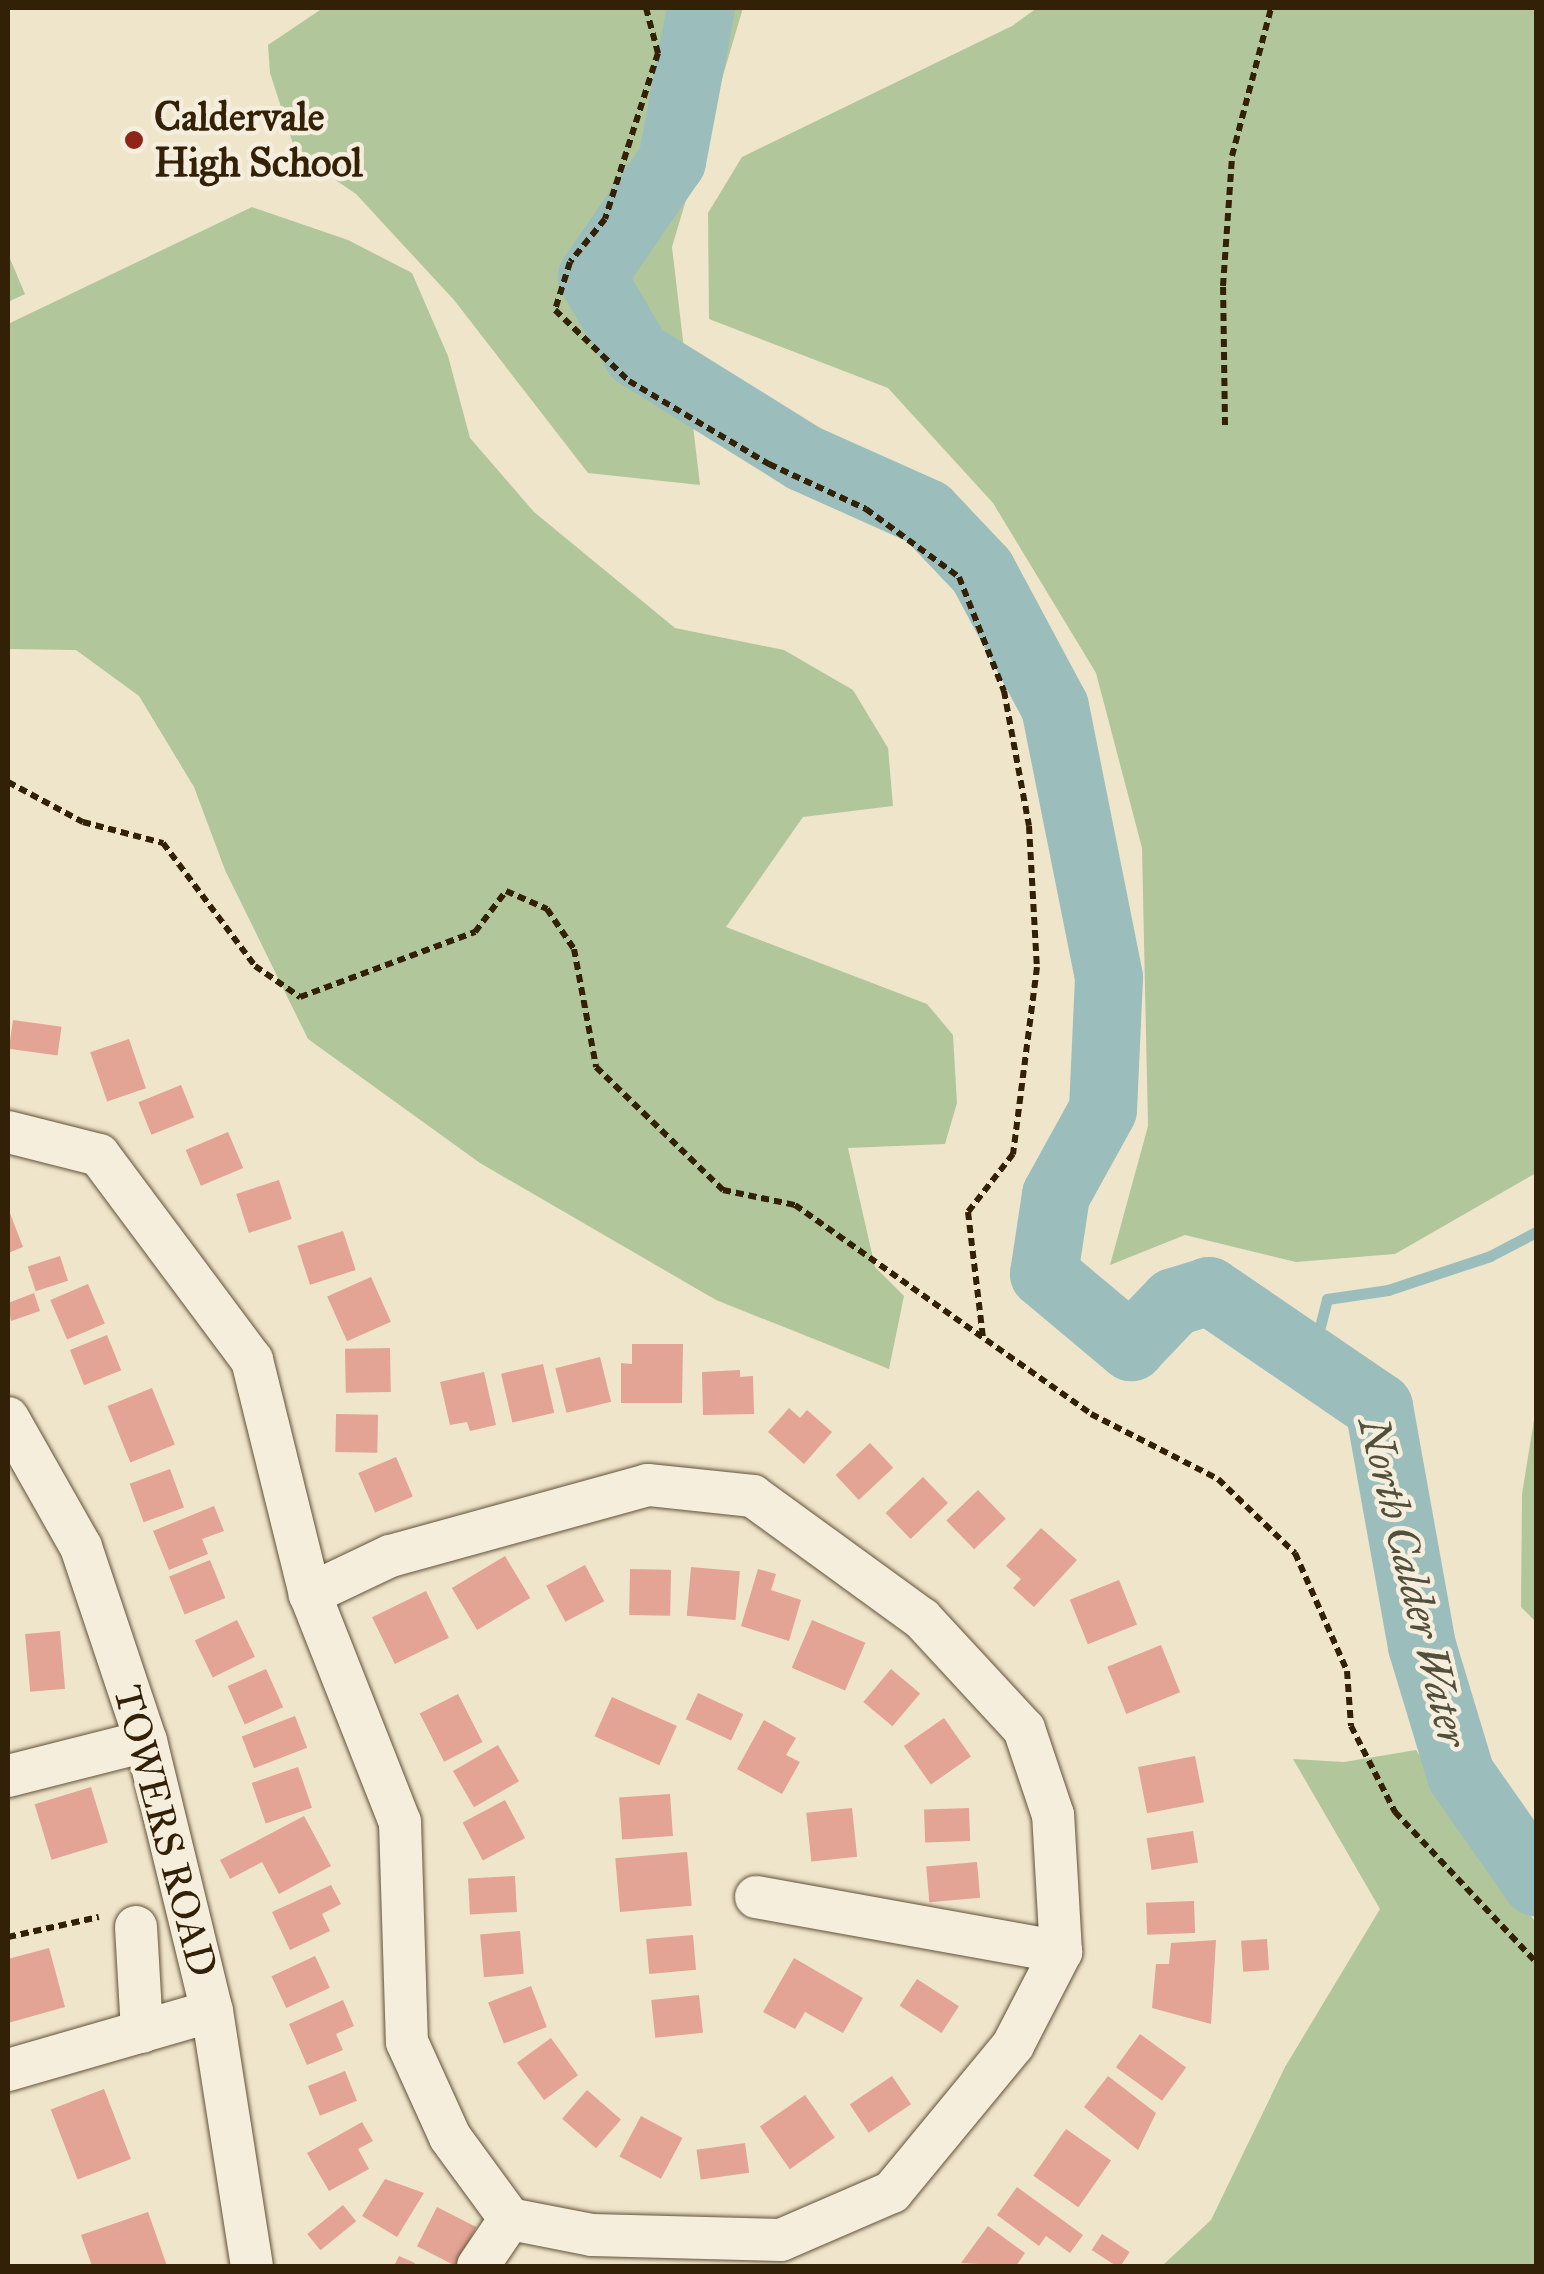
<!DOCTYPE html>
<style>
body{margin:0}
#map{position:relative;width:1544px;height:2274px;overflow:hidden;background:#efe5cb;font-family:"IM FELL Great Primer",serif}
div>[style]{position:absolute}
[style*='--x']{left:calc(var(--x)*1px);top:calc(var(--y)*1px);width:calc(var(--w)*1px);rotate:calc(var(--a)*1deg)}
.green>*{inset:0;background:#b2c69c}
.stream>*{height:11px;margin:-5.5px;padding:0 5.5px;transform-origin:5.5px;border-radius:5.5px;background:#9bbebd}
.river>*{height:68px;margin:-34px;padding:0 34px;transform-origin:34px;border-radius:34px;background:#9bbebd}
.building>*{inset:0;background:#e3a395;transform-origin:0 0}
.path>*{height:6px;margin-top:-3px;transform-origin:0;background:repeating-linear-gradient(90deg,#322106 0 8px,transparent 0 13px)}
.roads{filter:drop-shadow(0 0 2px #615237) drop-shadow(0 0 2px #615237)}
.minor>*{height:42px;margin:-21px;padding:0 21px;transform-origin:21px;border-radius:21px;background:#f5eedd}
.dots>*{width:28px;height:28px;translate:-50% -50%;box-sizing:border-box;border:5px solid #f5eedd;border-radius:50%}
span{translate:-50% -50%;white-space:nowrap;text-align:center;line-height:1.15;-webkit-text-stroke:9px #f5eedd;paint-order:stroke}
.poi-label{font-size:40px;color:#322106;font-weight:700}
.left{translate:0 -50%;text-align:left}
.street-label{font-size:40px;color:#322106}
.water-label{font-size:42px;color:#52503d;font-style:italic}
.frame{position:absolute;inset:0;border:10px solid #322106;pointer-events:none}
</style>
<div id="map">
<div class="green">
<i style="clip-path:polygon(323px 8px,743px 8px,672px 247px,700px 485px,588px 473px,454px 300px,356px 194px,296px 153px,270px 73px,268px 45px)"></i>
<i style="clip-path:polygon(1037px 8px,1536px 8px,1536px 1173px,1395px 1254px,1296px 1262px,1185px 1235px,1110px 1265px,1148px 1126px,1142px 848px,1096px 673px,993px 503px,888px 388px,709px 319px,708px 213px,742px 157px,1012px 26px)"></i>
<i style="clip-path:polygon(252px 207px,348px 240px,412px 273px,448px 356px,470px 438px,534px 512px,675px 628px,784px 650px,853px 690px,888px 748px,893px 806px,803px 817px,726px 927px,927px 1004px,953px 1035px,957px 1103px,945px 1144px,848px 1148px,875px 1267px,904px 1296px,889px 1369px,716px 1300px,480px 1163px,308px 1039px,225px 870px,194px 787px,139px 696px,76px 650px,8px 649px,8px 324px)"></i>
<i style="clip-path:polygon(8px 254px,25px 294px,8px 302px)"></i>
<i style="clip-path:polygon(1536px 1408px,1536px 1622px,1521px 1607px,1522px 1494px)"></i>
<i style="clip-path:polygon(1416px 1750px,1536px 1923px,1536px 2266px,1162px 2266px,1211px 2220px,1285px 2067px,1380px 1909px,1293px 1759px,1344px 1762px)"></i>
</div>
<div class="stream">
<i style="--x:1312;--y:1358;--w:61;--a:-75.7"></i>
<i style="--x:1327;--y:1299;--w:62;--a:-8.4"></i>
<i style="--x:1388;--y:1290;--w:108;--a:-18.4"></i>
<i style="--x:1490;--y:1256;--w:52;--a:-27.6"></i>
</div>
<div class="river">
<i style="--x:701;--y:8;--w:156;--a:100.7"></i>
<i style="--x:672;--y:161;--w:141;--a:124.6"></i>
<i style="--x:592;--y:277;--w:89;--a:59.7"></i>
<i style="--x:637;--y:354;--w:197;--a:31.9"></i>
<i style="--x:804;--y:458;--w:135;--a:24.1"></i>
<i style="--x:927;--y:513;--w:80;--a:46.5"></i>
<i style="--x:982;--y:571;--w:154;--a:61.8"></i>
<i style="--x:1055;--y:707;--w:276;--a:78.7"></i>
<i style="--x:1109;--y:978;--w:132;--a:92.6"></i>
<i style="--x:1103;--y:1110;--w:97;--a:118.9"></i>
<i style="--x:1056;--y:1195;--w:80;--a:98.6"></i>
<i style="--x:1044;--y:1274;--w:114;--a:40"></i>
<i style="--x:1131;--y:1347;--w:62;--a:-46.3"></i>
<i style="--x:1174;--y:1302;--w:37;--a:-17"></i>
<i style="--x:1209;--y:1291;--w:206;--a:34.3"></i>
<i style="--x:1379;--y:1407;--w:243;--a:79.8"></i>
<i style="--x:1422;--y:1646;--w:135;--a:73.2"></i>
<i style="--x:1461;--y:1775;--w:131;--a:55"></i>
</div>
<div class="building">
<i style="left:13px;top:1020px;width:49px;height:29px;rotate:8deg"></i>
<i style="left:129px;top:1039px;width:52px;height:41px;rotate:71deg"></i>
<i style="left:181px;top:1085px;width:35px;height:46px;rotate:68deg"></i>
<i style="left:228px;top:1132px;width:39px;height:46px;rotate:67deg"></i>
<i style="left:279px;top:1180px;width:41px;height:45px;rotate:72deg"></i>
<i style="clip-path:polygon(8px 1208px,23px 1247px,8px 1253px)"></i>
<i style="left:343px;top:1231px;width:41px;height:48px;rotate:72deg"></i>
<i style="left:60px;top:1256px;width:26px;height:34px;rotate:72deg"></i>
<i style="left:371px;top:1277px;width:49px;height:48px;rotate:66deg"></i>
<i style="left:88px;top:1284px;width:43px;height:41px;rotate:67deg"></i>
<i style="clip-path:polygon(34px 1293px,40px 1311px,11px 1321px,8px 1303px)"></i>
<i style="left:107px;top:1335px;width:38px;height:40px;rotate:68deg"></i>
<i style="clip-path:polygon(632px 1344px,683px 1344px,682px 1403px,621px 1403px,621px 1363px,632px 1364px)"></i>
<i style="left:390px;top:1348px;width:44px;height:45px;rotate:89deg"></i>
<i style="left:600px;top:1357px;width:46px;height:46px;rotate:76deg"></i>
<i style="left:543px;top:1364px;width:50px;height:43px;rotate:77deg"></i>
<i style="clip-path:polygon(740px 1370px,740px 1377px,753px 1376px,754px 1414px,703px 1415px,702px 1372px)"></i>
<i style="clip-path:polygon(484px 1372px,496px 1425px,470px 1431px,467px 1422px,450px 1425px,440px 1382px)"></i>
<i style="left:152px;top:1388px;width:61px;height:48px;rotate:68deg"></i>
<i style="clip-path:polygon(789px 1408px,800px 1418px,807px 1410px,832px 1432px,804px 1464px,768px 1432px)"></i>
<i style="left:336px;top:1414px;width:42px;height:38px;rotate:1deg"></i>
<i style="left:870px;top:1443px;width:34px;height:47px;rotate:47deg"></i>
<i style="left:396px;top:1457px;width:43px;height:41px;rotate:67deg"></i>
<i style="left:170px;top:1469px;width:41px;height:43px;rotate:70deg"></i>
<i style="left:923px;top:1477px;width:36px;height:52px;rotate:46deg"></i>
<i style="left:978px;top:1490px;width:40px;height:44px;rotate:46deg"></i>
<i style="clip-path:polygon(214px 1506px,224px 1531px,202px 1539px,208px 1554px,169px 1570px,153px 1531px)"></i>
<i style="clip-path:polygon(1041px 1528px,1077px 1560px,1034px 1607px,1013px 1588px,1021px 1579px,1006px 1566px)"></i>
<i style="left:505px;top:1556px;width:49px;height:62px;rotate:59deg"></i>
<i style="left:210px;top:1560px;width:41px;height:44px;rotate:68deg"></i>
<i style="left:585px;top:1565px;width:41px;height:44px;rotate:62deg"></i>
<i style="left:691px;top:1567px;width:49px;height:49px;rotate:5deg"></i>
<i style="left:630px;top:1569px;width:41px;height:46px;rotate:1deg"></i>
<i style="clip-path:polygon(758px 1569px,776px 1574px,771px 1590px,801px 1600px,789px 1641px,741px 1626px)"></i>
<i style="left:1119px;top:1580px;width:48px;height:53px;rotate:68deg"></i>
<i style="left:426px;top:1591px;width:52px;height:60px;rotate:64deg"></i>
<i style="left:237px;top:1620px;width:41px;height:47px;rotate:64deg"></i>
<i style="left:812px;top:1620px;width:58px;height:52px;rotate:23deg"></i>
<i style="left:60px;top:1631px;width:58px;height:35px;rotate:85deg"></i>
<i style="left:1161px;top:1645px;width:51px;height:58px;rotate:68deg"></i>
<i style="left:266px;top:1669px;width:42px;height:42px;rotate:66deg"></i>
<i style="left:891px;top:1669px;width:38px;height:43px;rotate:40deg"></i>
<i style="left:698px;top:1693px;width:50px;height:29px;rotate:25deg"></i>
<i style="left:458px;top:1694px;width:54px;height:43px;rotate:63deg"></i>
<i style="left:612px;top:1697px;width:71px;height:43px;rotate:24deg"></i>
<i style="left:295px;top:1716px;width:34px;height:57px;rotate:69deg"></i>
<i style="left:944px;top:1718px;width:47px;height:49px;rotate:55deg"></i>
<i style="clip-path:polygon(764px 1720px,796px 1738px,786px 1755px,800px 1762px,782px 1794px,737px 1769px)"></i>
<i style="left:498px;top:1745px;width:42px;height:52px;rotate:60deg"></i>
<i style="left:1195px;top:1756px;width:47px;height:58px;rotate:79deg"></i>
<i style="left:298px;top:1767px;width:43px;height:49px;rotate:71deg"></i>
<i style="left:91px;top:1787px;width:58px;height:59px;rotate:73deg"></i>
<i style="left:670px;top:1794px;width:42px;height:51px;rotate:86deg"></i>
<i style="left:505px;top:1800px;width:43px;height:48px;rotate:62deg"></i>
<i style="left:852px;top:1808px;width:49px;height:46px;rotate:84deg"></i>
<i style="left:969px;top:1808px;width:33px;height:45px;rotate:88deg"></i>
<i style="clip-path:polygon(304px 1816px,331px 1866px,279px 1894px,262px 1862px,230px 1879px,220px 1860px)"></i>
<i style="left:1193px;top:1831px;width:32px;height:47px;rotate:81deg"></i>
<i style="left:687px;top:1852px;width:54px;height:72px;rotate:85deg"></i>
<i style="left:977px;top:1862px;width:36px;height:51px;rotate:85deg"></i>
<i style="left:515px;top:1876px;width:36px;height:47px;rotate:87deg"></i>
<i style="clip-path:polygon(331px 1885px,341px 1904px,322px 1914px,330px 1931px,290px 1950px,272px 1912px)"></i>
<i style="left:1194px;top:1901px;width:32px;height:48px;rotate:88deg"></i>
<i style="left:520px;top:1931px;width:43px;height:40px;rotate:85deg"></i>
<i style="left:693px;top:1935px;width:35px;height:47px;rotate:85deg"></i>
<i style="left:1267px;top:1939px;width:31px;height:26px;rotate:86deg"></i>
<i style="clip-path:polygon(1216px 1940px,1211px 2024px,1152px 2008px,1156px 1964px,1169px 1964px,1171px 1943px)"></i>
<i style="clip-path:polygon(49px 1948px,65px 2007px,8px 2023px,8px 1959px)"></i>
<i style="left:315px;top:1956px;width:35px;height:48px;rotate:65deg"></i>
<i style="clip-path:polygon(794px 1958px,863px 1998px,843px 2033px,805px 2012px,795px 2029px,763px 2012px)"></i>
<i style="left:917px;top:1979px;width:50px;height:32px;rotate:33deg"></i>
<i style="left:531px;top:1986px;width:44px;height:46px;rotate:69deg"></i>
<i style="left:699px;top:1995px;width:38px;height:48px;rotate:84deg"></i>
<i style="clip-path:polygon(343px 2000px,354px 2026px,336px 2034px,343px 2050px,307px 2065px,289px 2024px)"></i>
<i style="left:1140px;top:2034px;width:57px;height:41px;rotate:36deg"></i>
<i style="left:551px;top:2038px;width:46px;height:42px;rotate:54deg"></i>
<i style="left:345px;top:2071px;width:32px;height:40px;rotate:68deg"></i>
<i style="left:892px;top:2076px;width:34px;height:51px;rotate:56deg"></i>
<i style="clip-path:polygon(1108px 2076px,1156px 2113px,1138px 2150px,1084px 2107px)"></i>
<i style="left:104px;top:2089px;width:75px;height:57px;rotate:69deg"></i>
<i style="left:587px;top:2090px;width:45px;height:38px;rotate:41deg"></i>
<i style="left:805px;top:2095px;width:52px;height:55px;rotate:55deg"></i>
<i style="left:641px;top:2116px;width:47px;height:46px;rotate:28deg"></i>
<i style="clip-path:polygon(362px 2122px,373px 2141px,358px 2149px,369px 2169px,329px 2191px,307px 2153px)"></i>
<i style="left:1066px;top:2129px;width:55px;height:57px;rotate:35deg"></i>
<i style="left:745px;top:2143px;width:30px;height:49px;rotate:82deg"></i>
<i style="clip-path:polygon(385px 2179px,424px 2193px,397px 2237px,362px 2216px)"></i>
<i style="clip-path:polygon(1017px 2187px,1083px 2235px,1070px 2253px,1046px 2236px,1039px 2246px,997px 2215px)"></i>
<i style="left:343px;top:2205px;width:21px;height:46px;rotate:51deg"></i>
<i style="left:437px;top:2207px;width:44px;height:44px;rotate:27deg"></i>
<i style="clip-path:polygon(148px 2212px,167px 2266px,92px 2266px,81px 2235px)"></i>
<i style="clip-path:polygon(988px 2226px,1025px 2253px,1016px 2266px,961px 2263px)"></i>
<i style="left:1102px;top:2234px;width:33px;height:19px;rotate:33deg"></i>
<i style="clip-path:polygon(399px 2256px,415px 2263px,413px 2266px,394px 2266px)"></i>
</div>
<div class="path">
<i style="--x:646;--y:8;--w:47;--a:75.1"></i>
<i style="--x:658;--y:53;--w:174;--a:107.7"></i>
<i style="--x:605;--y:219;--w:55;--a:129.1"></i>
<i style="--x:570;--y:262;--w:50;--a:107.4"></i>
<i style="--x:555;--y:310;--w:103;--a:43.8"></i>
<i style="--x:629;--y:381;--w:163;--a:30.7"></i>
<i style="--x:769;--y:464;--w:107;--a:24.9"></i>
<i style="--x:866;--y:509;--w:115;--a:36.2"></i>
<i style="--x:959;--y:577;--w:123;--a:68.5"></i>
<i style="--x:1004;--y:691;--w:137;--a:79.5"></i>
<i style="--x:1029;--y:826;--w:141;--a:86.8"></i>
<i style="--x:1037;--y:967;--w:189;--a:97.3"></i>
<i style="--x:1013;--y:1154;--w:73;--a:127.8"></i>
<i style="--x:968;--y:1212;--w:127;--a:83.2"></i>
<i style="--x:1225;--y:425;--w:139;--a:-90.8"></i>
<i style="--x:1223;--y:286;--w:130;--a:-86"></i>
<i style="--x:1232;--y:156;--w:153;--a:-75.2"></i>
<i style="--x:8;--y:782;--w:85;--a:28.1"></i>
<i style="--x:83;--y:822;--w:83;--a:14.7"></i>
<i style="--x:163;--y:843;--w:154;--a:53.2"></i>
<i style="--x:255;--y:966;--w:55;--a:34.6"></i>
<i style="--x:300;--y:997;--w:187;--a:-20.4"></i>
<i style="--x:475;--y:932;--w:51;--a:-52.9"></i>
<i style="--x:506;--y:891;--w:45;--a:23.7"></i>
<i style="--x:547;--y:909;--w:48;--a:56"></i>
<i style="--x:574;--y:949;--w:120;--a:79.4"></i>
<i style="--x:596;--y:1067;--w:177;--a:44.1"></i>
<i style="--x:723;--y:1190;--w:74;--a:11.8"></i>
<i style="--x:795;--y:1205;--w:362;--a:35.2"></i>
<i style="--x:1091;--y:1414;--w:143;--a:27.1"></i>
<i style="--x:1218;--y:1479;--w:107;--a:43.9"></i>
<i style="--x:1295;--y:1553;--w:129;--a:66.2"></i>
<i style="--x:1347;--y:1671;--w:55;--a:85.8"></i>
<i style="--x:1351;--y:1726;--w:97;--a:62.9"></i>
<i style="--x:1395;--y:1812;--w:206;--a:46.8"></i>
<i style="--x:8;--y:1937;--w:93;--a:-12.4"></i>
</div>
<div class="roads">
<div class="minor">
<i style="--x:8;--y:1132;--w:94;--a:14.2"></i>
<i style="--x:99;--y:1155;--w:256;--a:53.3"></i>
<i style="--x:252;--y:1360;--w:241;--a:76.1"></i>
<i style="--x:310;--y:1594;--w:245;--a:68.5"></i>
<i style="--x:400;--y:1822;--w:220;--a:88.2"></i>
<i style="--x:407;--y:2042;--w:104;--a:65.6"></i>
<i style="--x:450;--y:2137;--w:102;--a:53.8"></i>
<i style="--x:510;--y:2219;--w:84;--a:11"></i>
<i style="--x:592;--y:2235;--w:189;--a:1.5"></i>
<i style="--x:781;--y:2240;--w:121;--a:-23.4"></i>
<i style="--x:892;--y:2192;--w:190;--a:-50.5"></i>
<i style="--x:1013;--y:2045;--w:105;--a:-62.7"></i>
<i style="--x:1061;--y:1952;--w:137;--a:-93.3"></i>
<i style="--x:1053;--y:1815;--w:91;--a:-108.6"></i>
<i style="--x:1024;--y:1729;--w:150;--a:-132.8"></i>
<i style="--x:922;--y:1619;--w:209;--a:-144"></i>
<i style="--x:753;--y:1496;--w:106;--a:-174"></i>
<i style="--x:648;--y:1485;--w:268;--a:164.6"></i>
<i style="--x:390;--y:1556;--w:89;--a:154.6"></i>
<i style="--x:8;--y:1418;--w:148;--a:60.5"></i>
<i style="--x:81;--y:1547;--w:205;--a:71.5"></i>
<i style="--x:146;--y:1741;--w:278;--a:76.3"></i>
<i style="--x:212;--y:2011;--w:258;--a:81.1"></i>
<i style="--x:8;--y:1776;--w:142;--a:-14.2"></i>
<i style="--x:756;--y:1897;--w:310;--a:10.2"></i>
<i style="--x:136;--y:1927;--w:105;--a:86.7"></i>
<i style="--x:8;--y:2070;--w:212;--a:-16.1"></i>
<i style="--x:478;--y:2266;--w:57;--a:-55.8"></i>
</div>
</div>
<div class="dots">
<i style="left:134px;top:140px;background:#8f2418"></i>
</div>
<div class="poi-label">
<span class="left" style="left:154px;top:140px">Caldervale<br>High School</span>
</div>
<div class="street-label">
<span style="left:165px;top:1831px;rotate:75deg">TOWERS ROAD</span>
</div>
<div class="water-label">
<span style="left:1413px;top:1582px;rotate:76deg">North Calder Water</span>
</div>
<div class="frame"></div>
</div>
